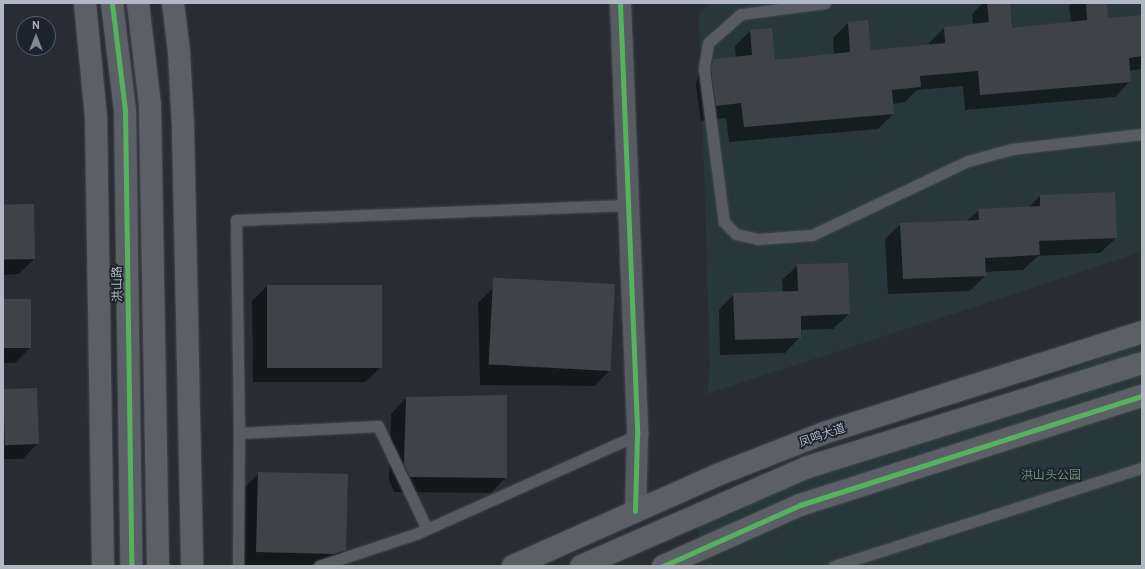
<!DOCTYPE html>
<meta charset="utf-8">
<style>
body{margin:0}
#map{position:relative;width:1145px;height:569px;overflow:hidden;background:#292d33;font-family:Cabin,"Noto Sans SC",sans-serif}
div>[style]{position:absolute}
[style*='--x']{left:calc(var(--x)*1px);top:calc(var(--y)*1px);width:calc(var(--w)*1px);rotate:calc(var(--a)*1deg)}
.green>*{inset:0;background:#28383a}
.shadow>*{inset:0;background:#0007}
.building>*{inset:0;background:#3f4348;transform-origin:0 0}
.roads{filter:drop-shadow(0 0 1px #46494e) drop-shadow(0 0 1px #46494e)}
.lane>*{height:11px;margin:-5.5px;padding:0 5.5px;transform-origin:5.5px;border-radius:5.5px;background:#585b61}
.street>*{height:21px;margin:-10.5px;padding:0 10.5px;transform-origin:10.5px;border-radius:10.5px;background:#585b61}
.secondary>*{height:22px;margin:-11px;padding:0 11px;transform-origin:11px;border-radius:11px;background:#5c6066}
.cycleway>*{height:5px;margin:-2.5px;padding:0 2.5px;transform-origin:2.5px;border-radius:2.5px;background:#56b35d}
span{translate:-50% -50%;white-space:nowrap;text-align:center;line-height:1.15;-webkit-text-stroke:3.5px #1c232d;paint-order:stroke}
.street-label{font-size:12px;color:#b2b9c4}
.park-label{font-size:12px;color:#6b9375}
.frame{position:absolute;inset:0;border:4px solid #b2b9c4;pointer-events:none}
.north{position:absolute;left:16px;top:16px;width:40px;height:40px;box-sizing:border-box;background:#1c232d;border:1px solid #585f69;border-radius:50%;rotate:0deg;font-size:11px;font-weight:700;line-height:16px;text-align:center;color:#b2b9c4}
.north::after{content:'';display:block;margin:auto;width:14px;height:18px;background:#828891;clip-path:polygon(50% 0,100% 100%,50% 72%,0 100%)}
</style>
<div id="map">
<div class="green">
<i style="clip-path:polygon(710px 3px,1142px 3px,1142px 252px,707px 394px,710px 366px,699px 14px)"></i>
<i style="clip-path:polygon(1142px 341px,1142px 566px,698px 566px,699px 516px)"></i>
</div>
<div class="shadow">
<i style="clip-path:polygon(983px 3px,1009px 3px,1011px 29px,1071px 23px,1069px 6px,1072px 3px,1106px 3px,1107px 19px,1142px 16px,1142px 69px,1129px 71px,1130px 81px,1115px 97px,965px 110px,963px 86px,917px 90px,905px 102px,892px 104px,893px 114px,878px 129px,729px 142px,726px 118px,701px 121px,696px 85px,698px 76px,713px 60px,736px 58px,735px 46px,750px 31px,775px 61px,834px 55px,833px 38px,848px 23px,870px 52px,929px 46px,929px 43px,944px 28px,973px 25px,972px 14px)"></i>
<i style="clip-path:polygon(1114px 193px,1116px 238px,1100px 253px,1038px 256px,1023px 270px,985px 272px,985px 276px,970px 291px,888px 294px,885px 239px,901px 224px,967px 221px,979px 210px,1028px 208px,1040px 196px)"></i>
<i style="clip-path:polygon(3px 206px,34px 259px,19px 274px,3px 275px)"></i>
<i style="clip-path:polygon(798px 265px,849px 314px,833px 329px,800px 330px,800px 337px,785px 353px,720px 355px,719px 310px,734px 294px,783px 293px,782px 280px)"></i>
<i style="clip-path:polygon(267px 286px,381px 367px,365px 382px,253px 382px,252px 301px)"></i>
<i style="clip-path:polygon(493px 288px,610px 370px,595px 386px,480px 385px,478px 303px)"></i>
<i style="clip-path:polygon(3px 300px,31px 347px,15px 363px,3px 363px)"></i>
<i style="clip-path:polygon(3px 390px,38px 443px,23px 459px,3px 459px)"></i>
<i style="clip-path:polygon(406px 398px,506px 477px,491px 493px,394px 492px,389px 480px,391px 414px)"></i>
<i style="clip-path:polygon(259px 473px,345px 549px,329px 565px,242px 566px,244px 488px)"></i>
</div>
<div class="building">
<i style="clip-path:polygon(987px 3px,1010px 3px,1012px 28px,1087px 20px,1086px 3px,1107px 3px,1108px 18px,1142px 15px,1142px 56px,1129px 58px,1131px 82px,980px 95px,978px 71px,920px 76px,921px 87px,892px 90px,894px 114px,744px 127px,741px 103px,716px 106px,711px 69px,713px 59px,752px 55px,750px 30px,772px 28px,775px 60px,850px 52px,848px 22px,868px 20px,871px 50px,945px 43px,944px 27px,989px 22px)"></i>
<i style="clip-path:polygon(1115px 192px,1117px 238px,1039px 241px,1040px 255px,985px 258px,986px 276px,903px 279px,900px 223px,979px 220px,978px 209px,1040px 206px,1040px 195px)"></i>
<i style="left:34px;top:204px;width:55px;height:31px;rotate:89deg"></i>
<i style="clip-path:polygon(848px 263px,850px 314px,801px 316px,801px 338px,735px 340px,733px 293px,798px 291px,797px 264px)"></i>
<i style="left:615px;top:284px;width:87px;height:122px;rotate:93deg"></i>
<i style="left:267px;top:285px;width:115px;height:83px"></i>
<i style="left:3px;top:299px;width:28px;height:49px"></i>
<i style="left:37px;top:388px;width:56px;height:34px;rotate:88deg"></i>
<i style="clip-path:polygon(507px 395px,507px 478px,410px 477px,404px 464px,406px 397px)"></i>
<i style="clip-path:polygon(258px 472px,348px 474px,346px 550px,334px 554px,256px 552px)"></i>
</div>
<div class="roads">
<div class="lane">
<i style="--x:825;--y:3;--w:85;--a:172.5"></i>
<i style="--x:741;--y:14;--w:44;--a:138.7"></i>
<i style="--x:708;--y:43;--w:26;--a:99"></i>
<i style="--x:704;--y:69;--w:154;--a:82.6"></i>
<i style="--x:724;--y:222;--w:17;--a:45"></i>
<i style="--x:736;--y:234;--w:22;--a:13"></i>
<i style="--x:757;--y:239;--w:55;--a:-4.2"></i>
<i style="--x:812;--y:235;--w:173;--a:-25.4"></i>
<i style="--x:968;--y:161;--w:46;--a:-15.3"></i>
<i style="--x:1012;--y:149;--w:131;--a:-6.6"></i>
<i style="--x:239;--y:433;--w:213;--a:-90.8"></i>
<i style="--x:236;--y:220;--w:392;--a:-2.2"></i>
<i style="--x:238;--y:566;--w:133;--a:-89.6"></i>
<i style="--x:239;--y:433;--w:139;--a:-2.9"></i>
<i style="--x:378;--y:426;--w:114;--a:64.6"></i>
<i style="--x:319;--y:566;--w:104;--a:-18.4"></i>
<i style="--x:418;--y:533;--w:240;--a:-24.1"></i>
<i style="--x:834;--y:566;--w:323;--a:-17.7"></i>
</div>
<div class="street">
<i style="--x:620;--y:3;--w:432;--a:87.7"></i>
<i style="--x:637;--y:435;--w:76;--a:91.5"></i>
</div>
<div class="secondary">
<i style="--x:85;--y:3;--w:116;--a:84.5"></i>
<i style="--x:96;--y:118;--w:448;--a:89.1"></i>
<i style="--x:112;--y:3;--w:108;--a:83.1"></i>
<i style="--x:125;--y:110;--w:456;--a:89.2"></i>
<i style="--x:138;--y:3;--w:103;--a:83.3"></i>
<i style="--x:150;--y:105;--w:461;--a:89"></i>
<i style="--x:173;--y:3;--w:49;--a:83"></i>
<i style="--x:179;--y:52;--w:74;--a:86.9"></i>
<i style="--x:183;--y:126;--w:440;--a:88.8"></i>
<i style="--x:513;--y:566;--w:223;--a:-24"></i>
<i style="--x:717;--y:475;--w:115;--a:-21.4"></i>
<i style="--x:824;--y:433;--w:334;--a:-17.6"></i>
<i style="--x:581;--y:566;--w:248;--a:-23.6"></i>
<i style="--x:808;--y:467;--w:350;--a:-17.3"></i>
<i style="--x:663;--y:566;--w:150;--a:-24"></i>
<i style="--x:800;--y:505;--w:359;--a:-17.7"></i>
</div>
</div>
<div class="cycleway">
<i style="--x:112;--y:3;--w:108;--a:83.1"></i>
<i style="--x:125;--y:110;--w:456;--a:89.2"></i>
<i style="--x:620;--y:3;--w:432;--a:87.7"></i>
<i style="--x:637;--y:435;--w:76;--a:91.5"></i>
<i style="--x:663;--y:566;--w:150;--a:-24"></i>
<i style="--x:800;--y:505;--w:359;--a:-17.7"></i>
</div>
<div class="street-label">
<span style="left:117px;top:284px;rotate:-91deg">洪山路</span>
<span style="left:822px;top:435px;rotate:-19deg">凤鸣大道</span>
</div>
<div class="park-label">
<span style="left:1051px;top:475px">洪山头公园</span>
</div>
<div class="frame"></div>
<div class="north">N</div>
</div>
